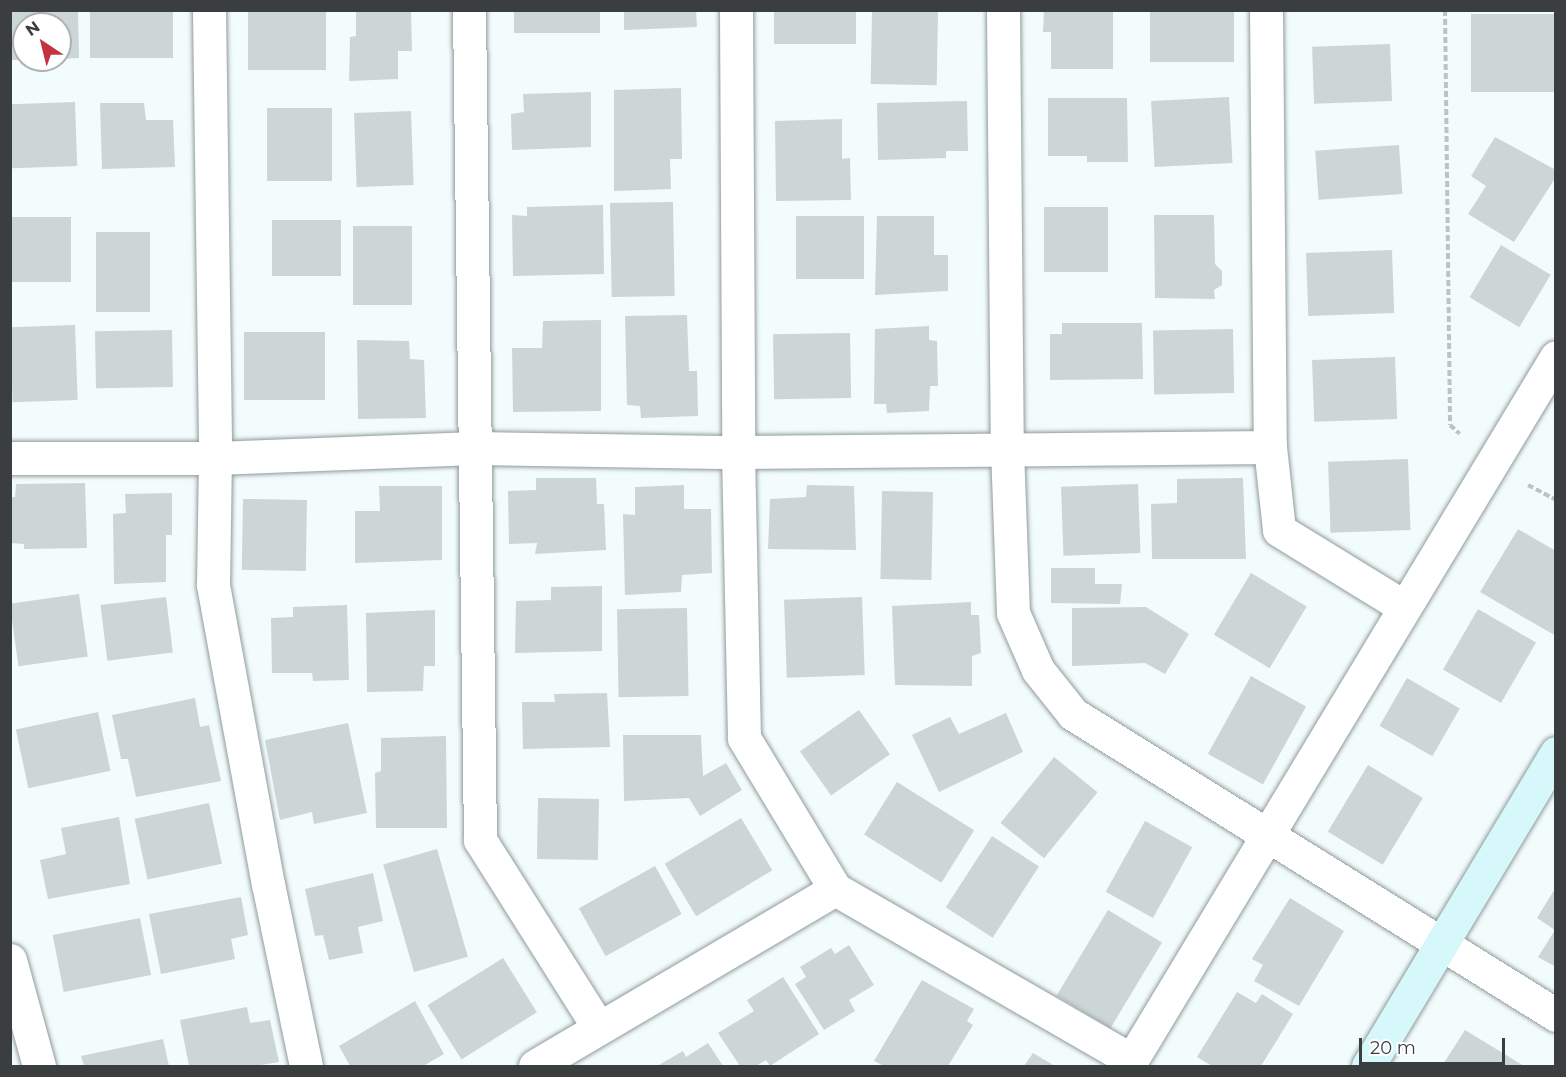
<!DOCTYPE html>
<style>
body{margin:0}
#map{position:relative;width:1566px;height:1077px;overflow:hidden;background:#f2fcfd;font-family:Montserrat,sans-serif}
div>[style]{position:absolute}
[style*='--x']{left:calc(var(--x)*1px);top:calc(var(--y)*1px);width:calc(var(--w)*1px);rotate:calc(var(--a)*1deg)}
.building>*{inset:0;background:#ccd6d6;transform-origin:0 0}
.path>*{height:4px;margin-top:-2px;transform-origin:0;background:repeating-linear-gradient(90deg,#bbc3c4 0 6px,transparent 0 9px)}
.roads{filter:drop-shadow(0 0 2px #919b9b) drop-shadow(0 0 2px #919b9b)}
.street>*{height:33px;margin:-16.5px;padding:0 16.5px;transform-origin:16.5px;border-radius:16.5px;background:#fff}
.secondary>*{height:33px;margin:-16.5px;padding:0 16.5px;transform-origin:16.5px;border-radius:16.5px;background:#d6f8fb}
span{translate:-50% -50%;white-space:nowrap;text-align:center;line-height:1.15;-webkit-text-stroke:4.5px #fff;paint-order:stroke}
.frame{position:absolute;inset:0;border:12px solid #3a3e3e;pointer-events:none}
.north{position:absolute;left:12px;top:12px;width:60px;height:60px;box-sizing:border-box;background:#fff;border:2px solid #b0b2b2;border-radius:50%;rotate:325deg;font-size:16px;font-weight:700;line-height:24px;text-align:center;color:#3a3e3e}
.north::after{content:'';display:block;margin:auto;width:21px;height:27px;background:#c3333f;clip-path:polygon(50% 0,100% 100%,50% 72%,0 100%)}
.scale{position:absolute;left:1359px;top:1038px;width:146px;height:27px;box-sizing:border-box;border:3px solid #3a3e3e;border-top:0;padding-left:8px;font-size:18px;line-height:21px;white-space:nowrap;color:#3a3e3e;-webkit-text-stroke:4px #fff;paint-order:stroke}
</style>
<div id="map">
<div class="building">
<i style="clip-path:polygon(10px 10px,78px 10px,79px 58px,60px 59px,60px 24px,24px 24px,24px 60px,10px 60px)"></i>
<i style="left:90px;top:10px;width:83px;height:48px"></i>
<i style="left:248px;top:10px;width:78px;height:60px"></i>
<i style="clip-path:polygon(356px 10px,411px 10px,412px 51px,398px 51px,398px 79px,349px 81px,350px 37px,356px 36px)"></i>
<i style="left:514px;top:10px;width:86px;height:23px"></i>
<i style="clip-path:polygon(624px 10px,696px 10px,697px 27px,624px 30px)"></i>
<i style="left:774px;top:10px;width:82px;height:34px"></i>
<i style="left:872px;top:10px;width:66px;height:74px;rotate:1deg"></i>
<i style="clip-path:polygon(1044px 10px,1113px 10px,1113px 69px,1051px 69px,1051px 32px,1043px 32px)"></i>
<i style="left:1150px;top:10px;width:84px;height:52px"></i>
<i style="left:1556px;top:14px;width:78px;height:85px;rotate:90deg"></i>
<i style="left:1390px;top:44px;width:57px;height:78px;rotate:88deg"></i>
<i style="clip-path:polygon(681px 88px,682px 159px,670px 159px,671px 189px,614px 191px,614px 90px)"></i>
<i style="clip-path:polygon(591px 92px,591px 147px,512px 150px,511px 114px,524px 112px,523px 94px)"></i>
<i style="left:1229px;top:97px;width:66px;height:78px;rotate:87deg"></i>
<i style="clip-path:polygon(1048px 98px,1127px 98px,1128px 162px,1087px 162px,1087px 156px,1048px 156px)"></i>
<i style="clip-path:polygon(967px 101px,968px 151px,946px 151px,946px 158px,878px 160px,877px 103px)"></i>
<i style="left:75px;top:102px;width:64px;height:65px;rotate:88deg"></i>
<i style="clip-path:polygon(100px 103px,144px 103px,146px 120px,173px 120px,175px 167px,102px 169px)"></i>
<i style="left:267px;top:108px;width:65px;height:73px"></i>
<i style="left:411px;top:111px;width:74px;height:57px;rotate:88deg"></i>
<i style="clip-path:polygon(842px 119px,842px 159px,850px 158px,851px 200px,776px 201px,775px 121px)"></i>
<i style="clip-path:polygon(1495px 137px,1556px 170px,1556px 177px,1514px 242px,1468px 214px,1486px 186px,1471px 176px)"></i>
<i style="left:1399px;top:145px;width:49px;height:84px;rotate:86deg"></i>
<i style="left:673px;top:202px;width:94px;height:63px;rotate:89deg"></i>
<i style="clip-path:polygon(603px 205px,604px 274px,513px 276px,512px 215px,527px 216px,527px 207px)"></i>
<i style="left:1044px;top:207px;width:64px;height:65px"></i>
<i style="clip-path:polygon(1154px 215px,1214px 215px,1215px 264px,1222px 271px,1222px 285px,1214px 290px,1215px 299px,1155px 298px)"></i>
<i style="left:796px;top:216px;width:68px;height:63px"></i>
<i style="clip-path:polygon(877px 216px,934px 216px,934px 255px,948px 255px,948px 291px,875px 295px)"></i>
<i style="left:10px;top:217px;width:61px;height:65px"></i>
<i style="left:272px;top:220px;width:69px;height:56px"></i>
<i style="left:353px;top:226px;width:59px;height:79px"></i>
<i style="left:96px;top:232px;width:54px;height:80px"></i>
<i style="left:1501px;top:245px;width:58px;height:61px;rotate:31deg"></i>
<i style="left:1392px;top:250px;width:63px;height:86px;rotate:88deg"></i>
<i style="clip-path:polygon(687px 315px,689px 371px,697px 371px,698px 416px,641px 418px,640px 406px,627px 405px,625px 316px)"></i>
<i style="clip-path:polygon(601px 320px,601px 411px,513px 412px,512px 348px,542px 348px,543px 321px)"></i>
<i style="clip-path:polygon(1062px 323px,1142px 323px,1143px 379px,1050px 380px,1050px 334px,1062px 334px)"></i>
<i style="left:75px;top:325px;width:75px;height:65px;rotate:88deg"></i>
<i style="clip-path:polygon(929px 326px,929px 340px,937px 341px,938px 386px,930px 386px,929px 411px,887px 413px,886px 404px,874px 404px,875px 329px)"></i>
<i style="left:1233px;top:329px;width:64px;height:80px;rotate:89deg"></i>
<i style="left:172px;top:330px;width:57px;height:77px;rotate:89deg"></i>
<i style="left:244px;top:332px;width:81px;height:68px"></i>
<i style="left:850px;top:333px;width:65px;height:77px;rotate:89deg"></i>
<i style="clip-path:polygon(357px 340px,409px 341px,410px 359px,424px 360px,426px 418px,358px 419px)"></i>
<i style="left:1395px;top:357px;width:62px;height:83px;rotate:88deg"></i>
<i style="left:1408px;top:459px;width:71px;height:80px;rotate:88deg"></i>
<i style="clip-path:polygon(536px 478px,596px 478px,597px 504px,604px 504px,606px 550px,535px 554px,537px 543px,509px 544px,508px 491px,536px 490px)"></i>
<i style="clip-path:polygon(1243px 478px,1246px 559px,1152px 559px,1151px 504px,1177px 503px,1177px 479px)"></i>
<i style="clip-path:polygon(85px 483px,87px 548px,24px 549px,24px 544px,10px 543px,10px 497px,15px 497px,16px 484px)"></i>
<i style="left:1138px;top:484px;width:69px;height:77px;rotate:88deg"></i>
<i style="clip-path:polygon(684px 485px,684px 509px,711px 509px,712px 573px,682px 575px,681px 592px,625px 595px,623px 514px,635px 515px,635px 487px)"></i>
<i style="clip-path:polygon(807px 485px,854px 486px,856px 550px,768px 549px,770px 499px,806px 497px)"></i>
<i style="clip-path:polygon(379px 486px,442px 486px,442px 560px,355px 563px,355px 511px,380px 511px)"></i>
<i style="left:882px;top:491px;width:51px;height:88px;rotate:1deg"></i>
<i style="clip-path:polygon(172px 493px,172px 535px,166px 535px,166px 582px,114px 584px,113px 514px,126px 513px,125px 494px)"></i>
<i style="left:307px;top:500px;width:71px;height:64px;rotate:91deg"></i>
<i style="clip-path:polygon(1518px 529px,1556px 551px,1556px 636px,1480px 592px)"></i>
<i style="clip-path:polygon(1051px 568px,1095px 568px,1095px 584px,1122px 584px,1120px 604px,1051px 603px)"></i>
<i style="left:1251px;top:573px;width:65px;height:72px;rotate:31deg"></i>
<i style="clip-path:polygon(602px 586px,602px 651px,515px 653px,516px 601px,551px 600px,551px 587px)"></i>
<i style="left:79px;top:594px;width:63px;height:70px;rotate:82deg"></i>
<i style="left:166px;top:597px;width:56px;height:66px;rotate:83deg"></i>
<i style="left:862px;top:597px;width:78px;height:78px;rotate:88deg"></i>
<i style="clip-path:polygon(971px 602px,971px 615px,979px 615px,981px 653px,972px 656px,972px 686px,895px 685px,892px 606px)"></i>
<i style="clip-path:polygon(347px 605px,349px 680px,313px 681px,312px 673px,272px 673px,271px 618px,293px 617px,293px 607px)"></i>
<i style="clip-path:polygon(1146px 607px,1189px 634px,1165px 674px,1145px 663px,1072px 666px,1072px 608px)"></i>
<i style="left:687px;top:608px;width:88px;height:70px;rotate:89deg"></i>
<i style="left:1478px;top:609px;width:67px;height:70px;rotate:30deg"></i>
<i style="clip-path:polygon(435px 610px,435px 666px,424px 666px,423px 691px,367px 692px,366px 613px)"></i>
<i style="left:1251px;top:676px;width:63px;height:89px;rotate:29deg"></i>
<i style="left:1407px;top:678px;width:61px;height:55px;rotate:30deg"></i>
<i style="clip-path:polygon(607px 693px,610px 747px,523px 749px,522px 702px,555px 702px,554px 694px)"></i>
<i style="clip-path:polygon(195px 698px,200px 727px,209px 725px,221px 781px,136px 797px,128px 759px,121px 759px,112px 715px)"></i>
<i style="left:859px;top:710px;width:54px;height:72px;rotate:55deg"></i>
<i style="left:98px;top:712px;width:60px;height:84px;rotate:78deg"></i>
<i style="clip-path:polygon(1006px 713px,1023px 752px,939px 792px,912px 735px,950px 717px,959px 734px)"></i>
<i style="clip-path:polygon(348px 723px,367px 813px,314px 824px,312px 812px,280px 820px,265px 740px)"></i>
<i style="clip-path:polygon(623px 735px,701px 735px,703px 776px,726px 763px,742px 790px,700px 816px,689px 798px,624px 801px)"></i>
<i style="clip-path:polygon(446px 736px,447px 828px,376px 828px,375px 773px,381px 771px,381px 738px)"></i>
<i style="left:1054px;top:757px;width:56px;height:85px;rotate:39deg"></i>
<i style="left:1368px;top:765px;width:64px;height:78px;rotate:31deg"></i>
<i style="left:897px;top:782px;width:91px;height:62px;rotate:32deg"></i>
<i style="left:538px;top:798px;width:61px;height:61px;rotate:1deg"></i>
<i style="left:209px;top:803px;width:62px;height:76px;rotate:78deg"></i>
<i style="clip-path:polygon(119px 817px,130px 884px,48px 899px,40px 860px,66px 854px,61px 828px)"></i>
<i style="left:741px;top:818px;width:61px;height:89px;rotate:59deg"></i>
<i style="left:1145px;top:821px;width:54px;height:81px;rotate:29deg"></i>
<i style="left:992px;top:836px;width:56px;height:85px;rotate:33deg"></i>
<i style="left:437px;top:849px;width:112px;height:56px;rotate:74deg"></i>
<i style="left:655px;top:866px;width:55px;height:87px;rotate:61deg"></i>
<i style="clip-path:polygon(373px 873px,383px 921px,358px 927px,363px 953px,329px 960px,323px 935px,315px 936px,305px 889px)"></i>
<i style="clip-path:polygon(1556px 887px,1556px 967px,1538px 957px,1555px 930px,1537px 918px)"></i>
<i style="clip-path:polygon(241px 897px,248px 935px,231px 939px,235px 959px,161px 974px,149px 914px)"></i>
<i style="clip-path:polygon(1290px 898px,1344px 931px,1299px 1006px,1254px 981px,1263px 965px,1252px 959px)"></i>
<i style="left:1108px;top:910px;width:63px;height:100px;rotate:31deg"></i>
<i style="left:140px;top:918px;width:58px;height:89px;rotate:79deg"></i>
<i style="clip-path:polygon(849px 945px,874px 985px,849px 1000px,855px 1011px,824px 1030px,795px 984px,806px 977px,800px 967px,831px 948px,835px 954px)"></i>
<i style="left:503px;top:958px;width:64px;height:89px;rotate:58deg"></i>
<i style="clip-path:polygon(783px 977px,819px 1034px,770px 1066px,766px 1060px,756px 1066px,740px 1066px,718px 1033px,754px 1011px,747px 1000px)"></i>
<i style="clip-path:polygon(922px 980px,974px 1009px,967px 1021px,973px 1025px,948px 1066px,884px 1066px,874px 1061px)"></i>
<i style="clip-path:polygon(1237px 992px,1256px 1003px,1262px 994px,1293px 1014px,1261px 1066px,1212px 1066px,1197px 1057px)"></i>
<i style="clip-path:polygon(415px 1001px,444px 1054px,423px 1066px,350px 1066px,339px 1046px)"></i>
<i style="clip-path:polygon(247px 1007px,250px 1023px,270px 1020px,279px 1062px,255px 1066px,189px 1066px,180px 1020px)"></i>
<i style="clip-path:polygon(1465px 1030px,1524px 1066px,1442px 1066px)"></i>
<i style="clip-path:polygon(163px 1039px,169px 1066px,84px 1066px,81px 1056px)"></i>
<i style="clip-path:polygon(708px 1043px,723px 1066px,657px 1066px,683px 1051px,686px 1057px)"></i>
<i style="clip-path:polygon(1033px 1053px,1055px 1066px,1024px 1066px)"></i>
</div>
<div class="path">
<i style="--x:1445;--y:10;--w:415;--a:89.3"></i>
<i style="--x:1450;--y:425;--w:13;--a:42"></i>
<i style="--x:1528;--y:485;--w:32;--a:28"></i>
</div>
<div class="roads">
<div class="street">
<i style="--x:209;--y:10;--w:448;--a:89.2"></i>
<i style="--x:215;--y:458;--w:127;--a:90.9"></i>
<i style="--x:213;--y:585;--w:304;--a:79.6"></i>
<i style="--x:268;--y:884;--w:186;--a:78.2"></i>
<i style="--x:469;--y:10;--w:830;--a:89.24"></i>
<i style="--x:480;--y:840;--w:221;--a:57.7"></i>
<i style="--x:736;--y:10;--w:442;--a:89.7"></i>
<i style="--x:738;--y:452;--w:286;--a:88.8"></i>
<i style="--x:744;--y:738;--w:176;--a:58.9"></i>
<i style="--x:835;--y:889;--w:342;--a:30"></i>
<i style="--x:1003;--y:10;--w:439;--a:89.5"></i>
<i style="--x:1007;--y:449;--w:164;--a:87.9"></i>
<i style="--x:1013;--y:613;--w:62;--a:66.3"></i>
<i style="--x:1038;--y:670;--w:56;--a:51.5"></i>
<i style="--x:1073;--y:714;--w:569;--a:31.93"></i>
<i style="--x:1266;--y:10;--w:437;--a:89.5"></i>
<i style="--x:1270;--y:447;--w:83;--a:83.8"></i>
<i style="--x:1279;--y:530;--w:147;--a:31.6"></i>
<i style="--x:10;--y:458;--w:205;--a:0"></i>
<i style="--x:215;--y:458;--w:260;--a:-2.2"></i>
<i style="--x:475;--y:448;--w:263;--a:0.9"></i>
<i style="--x:738;--y:452;--w:532;--a:-0.54"></i>
<i style="--x:10;--y:960;--w:110;--a:74.7"></i>
<i style="--x:535;--y:1066;--w:348;--a:-30.5"></i>
<i style="--x:1128;--y:1066;--w:828;--a:-58.88"></i>
</div>
<div class="secondary">
<i style="--x:1368;--y:1066;--w:365;--a:-59"></i>
</div>
</div>
<div class="frame"></div>
<div class="north">N</div>
<div class="scale">20 m</div>
</div>
